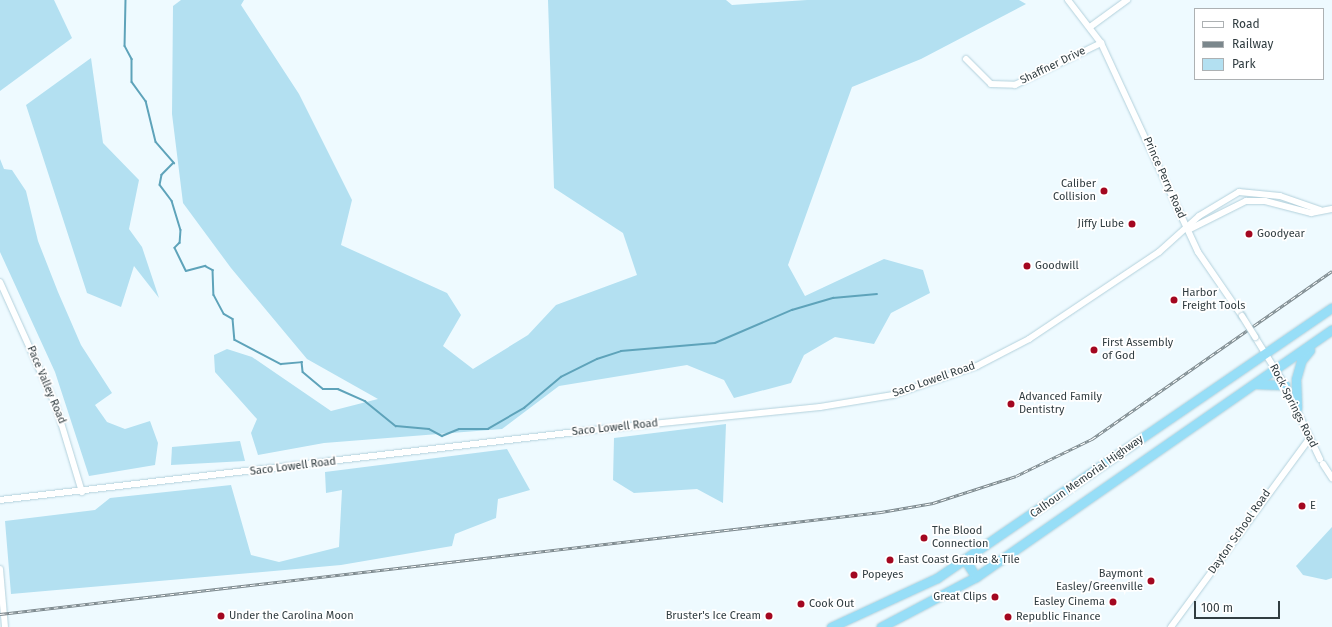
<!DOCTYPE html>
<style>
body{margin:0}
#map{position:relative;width:1332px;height:627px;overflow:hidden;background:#eefaff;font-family:"Fira Sans",sans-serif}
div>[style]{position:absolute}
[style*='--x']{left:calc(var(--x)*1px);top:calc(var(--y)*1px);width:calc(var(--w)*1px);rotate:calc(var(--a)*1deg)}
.green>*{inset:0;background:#b3e0f1}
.stream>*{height:1.5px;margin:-0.75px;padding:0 0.75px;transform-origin:0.75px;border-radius:0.75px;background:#5ea3ba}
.roads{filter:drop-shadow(0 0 1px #b3d1dc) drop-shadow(0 0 1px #b3d1dc)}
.minor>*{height:6px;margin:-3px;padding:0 3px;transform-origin:3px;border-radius:3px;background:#fff}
.highway>*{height:9px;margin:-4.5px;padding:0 4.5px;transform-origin:4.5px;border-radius:4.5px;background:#97def7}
.rail>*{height:3px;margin-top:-1.5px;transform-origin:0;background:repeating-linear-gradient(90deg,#fff 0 4.5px,#7b878c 0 9px);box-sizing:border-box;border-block:1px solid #7b878c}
.bridges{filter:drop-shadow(0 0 1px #b3d1dc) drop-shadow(0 0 1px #b3d1dc)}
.minor-bridge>*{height:6px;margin:-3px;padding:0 3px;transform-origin:3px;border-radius:3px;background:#fff}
.dots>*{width:11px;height:11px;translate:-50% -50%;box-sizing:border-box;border:2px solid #fff;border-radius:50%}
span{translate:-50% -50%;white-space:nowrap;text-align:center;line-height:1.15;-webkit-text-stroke:3.5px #fff;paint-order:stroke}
.street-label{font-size:11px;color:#313d41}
.poi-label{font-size:11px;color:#313d41}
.right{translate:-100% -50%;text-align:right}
.left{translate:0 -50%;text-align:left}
.legend{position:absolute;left:1194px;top:8px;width:130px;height:72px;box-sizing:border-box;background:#fff;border:1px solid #adb1b3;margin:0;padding:5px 7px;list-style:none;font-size:12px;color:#313d41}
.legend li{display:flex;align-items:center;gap:8px;height:20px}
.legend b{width:20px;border:1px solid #adb1b3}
.scale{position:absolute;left:1194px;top:601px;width:86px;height:18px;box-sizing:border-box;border:2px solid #313d41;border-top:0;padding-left:5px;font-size:12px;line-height:14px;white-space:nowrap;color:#313d41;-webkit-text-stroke:3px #fff;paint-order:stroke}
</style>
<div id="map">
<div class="green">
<i style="clip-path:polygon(0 0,54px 0,72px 38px,0 91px)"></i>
<i style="clip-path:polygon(181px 0,244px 0,241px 5px,299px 94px,352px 200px,341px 245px,447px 293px,461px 315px,443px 346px,473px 369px,528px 335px,556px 305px,637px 275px,623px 233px,554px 188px,548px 0,726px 0,732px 5px,807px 0,1019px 0,1026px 4px,921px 59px,852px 87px,788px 265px,805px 296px,884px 259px,923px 270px,930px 293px,891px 313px,874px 344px,835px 337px,804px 355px,791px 383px,734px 398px,724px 380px,687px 365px,559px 386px,502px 429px,324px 443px,258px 455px,251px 433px,257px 419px,215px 372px,214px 355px,227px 349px,252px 357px,331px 411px,378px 399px,307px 359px,231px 268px,183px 203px,172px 114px,173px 6px)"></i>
<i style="clip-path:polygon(91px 58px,103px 143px,139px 180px,129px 229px,142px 247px,159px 298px,134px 266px,121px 307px,87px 293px,26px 105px)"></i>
<i style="clip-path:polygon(0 159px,4px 169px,12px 170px,26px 191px,38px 241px,58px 292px,81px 345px,112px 393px,95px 405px,107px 422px,125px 429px,150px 421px,158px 443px,155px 465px,89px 476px,55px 372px,0 252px)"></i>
<i style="clip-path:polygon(726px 424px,723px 503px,697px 489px,634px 493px,613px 480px,614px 438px)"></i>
<i style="clip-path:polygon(240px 441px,245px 461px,171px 465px,172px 447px)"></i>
<i style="clip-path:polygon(507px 449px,530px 490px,498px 499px,496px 518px,455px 534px,452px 546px,341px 565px,11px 594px,5px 521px,95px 510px,110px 498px,231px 485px,251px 555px,279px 562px,339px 547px,342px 490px,326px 493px,325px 472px)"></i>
<i style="clip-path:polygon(1332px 527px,1332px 578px,1326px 580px,1303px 575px,1296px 566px)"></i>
</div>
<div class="stream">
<i style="--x:126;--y:0;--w:46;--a:91.2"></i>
<i style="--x:125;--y:46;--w:15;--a:62"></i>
<i style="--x:132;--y:59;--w:23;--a:90"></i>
<i style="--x:132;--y:82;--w:24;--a:54"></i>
<i style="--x:146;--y:101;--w:42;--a:76.3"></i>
<i style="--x:156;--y:142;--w:28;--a:49"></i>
<i style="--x:174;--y:163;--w:17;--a:135"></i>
<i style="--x:162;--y:175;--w:10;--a:101"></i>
<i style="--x:160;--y:185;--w:20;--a:53"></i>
<i style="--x:172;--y:201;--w:30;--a:73"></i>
<i style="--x:181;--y:230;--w:13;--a:94"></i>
<i style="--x:180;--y:243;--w:7;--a:135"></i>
<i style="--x:175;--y:248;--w:25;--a:64"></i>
<i style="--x:186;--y:271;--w:20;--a:-15"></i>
<i style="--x:205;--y:266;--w:9;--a:27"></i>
<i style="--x:213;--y:270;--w:25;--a:88"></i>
<i style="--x:214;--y:295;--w:21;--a:62"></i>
<i style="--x:224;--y:314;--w:10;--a:29"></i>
<i style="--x:233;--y:319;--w:21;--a:85"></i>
<i style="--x:235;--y:340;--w:52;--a:27.6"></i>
<i style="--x:281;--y:364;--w:21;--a:-5"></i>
<i style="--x:302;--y:362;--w:10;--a:84"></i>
<i style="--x:303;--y:372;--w:26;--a:40"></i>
<i style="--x:323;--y:389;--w:15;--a:0"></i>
<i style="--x:338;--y:389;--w:30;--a:24"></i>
<i style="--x:365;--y:401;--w:40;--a:39"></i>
<i style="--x:396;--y:426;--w:33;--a:5"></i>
<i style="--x:429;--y:429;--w:15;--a:28"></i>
<i style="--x:442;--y:436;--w:18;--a:-22"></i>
<i style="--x:459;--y:429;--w:29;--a:0"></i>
<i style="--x:488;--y:429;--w:42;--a:-30.3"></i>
<i style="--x:524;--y:408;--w:48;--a:-40"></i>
<i style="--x:561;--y:377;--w:40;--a:-26.6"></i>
<i style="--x:597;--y:359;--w:25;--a:-18"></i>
<i style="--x:621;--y:351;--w:94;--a:-4.9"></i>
<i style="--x:715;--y:343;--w:84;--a:-23.2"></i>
<i style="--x:792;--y:310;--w:43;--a:-16.3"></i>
<i style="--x:833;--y:298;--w:44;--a:-5.2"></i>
</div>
<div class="roads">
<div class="minor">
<i style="--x:1068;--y:0;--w:54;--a:52.5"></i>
<i style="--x:1101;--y:43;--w:230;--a:65.1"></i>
<i style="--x:1198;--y:252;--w:78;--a:55.5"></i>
<i style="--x:1090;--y:27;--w:46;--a:-36.1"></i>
<i style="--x:966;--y:59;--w:35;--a:45"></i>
<i style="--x:991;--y:84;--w:24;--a:2"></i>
<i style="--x:1015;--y:85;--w:96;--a:-26"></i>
<i style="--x:1188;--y:230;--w:65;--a:-26.6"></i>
<i style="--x:1246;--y:201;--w:19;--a:0"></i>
<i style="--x:1265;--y:201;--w:48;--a:14.6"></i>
<i style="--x:1311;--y:213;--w:21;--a:-11"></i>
<i style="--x:0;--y:282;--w:136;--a:65.7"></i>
<i style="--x:56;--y:406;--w:90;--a:73.2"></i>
<i style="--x:1255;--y:337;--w:57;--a:58"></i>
<i style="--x:1285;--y:385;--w:82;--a:64.7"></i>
<i style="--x:1323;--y:464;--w:17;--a:57"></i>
<i style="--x:0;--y:500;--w:597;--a:-6.73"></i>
<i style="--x:593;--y:430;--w:228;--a:-5.8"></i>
<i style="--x:820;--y:407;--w:74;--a:-9.3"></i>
<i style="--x:893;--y:395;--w:89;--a:-19"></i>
<i style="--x:977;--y:366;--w:59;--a:-27.4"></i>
<i style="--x:1029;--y:339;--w:156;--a:-33.8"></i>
<i style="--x:1159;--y:252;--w:54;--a:-42"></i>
<i style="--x:1199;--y:216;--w:47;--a:-31"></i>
<i style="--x:1239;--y:192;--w:41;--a:5.6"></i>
<i style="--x:1280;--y:196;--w:42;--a:19.3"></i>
<i style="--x:0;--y:569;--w:58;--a:85.1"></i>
<i style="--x:1171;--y:627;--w:235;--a:-53.7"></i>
</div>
<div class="highway">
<i style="--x:1257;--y:384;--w:28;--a:2"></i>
<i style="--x:1297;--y:408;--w:29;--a:-92"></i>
<i style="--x:1296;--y:379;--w:19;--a:-74"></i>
<i style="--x:1301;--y:361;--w:14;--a:-51"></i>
<i style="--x:965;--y:560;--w:20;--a:57"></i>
<i style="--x:831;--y:627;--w:117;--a:-24.8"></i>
<i style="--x:937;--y:578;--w:478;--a:-34.4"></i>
<i style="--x:881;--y:627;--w:107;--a:-27.8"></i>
<i style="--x:976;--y:577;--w:433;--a:-34.8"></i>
</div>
</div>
<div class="rail">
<i style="--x:0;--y:614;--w:887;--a:-6.6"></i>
<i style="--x:881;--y:512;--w:53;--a:-9.8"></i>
<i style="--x:933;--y:503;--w:87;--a:-18"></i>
<i style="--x:1016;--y:476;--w:85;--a:-26"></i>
<i style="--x:1092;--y:439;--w:293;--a:-35"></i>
</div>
<div class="bridges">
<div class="minor-bridge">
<i style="--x:1242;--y:316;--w:25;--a:58"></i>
</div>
</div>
<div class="dots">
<i style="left:1104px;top:191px;background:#a30720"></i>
<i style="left:1132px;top:224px;background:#a30720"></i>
<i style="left:1249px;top:234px;background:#a30720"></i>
<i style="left:1027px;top:266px;background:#a30720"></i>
<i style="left:1174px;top:300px;background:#a30720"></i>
<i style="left:1094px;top:350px;background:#a30720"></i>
<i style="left:1011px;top:404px;background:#a30720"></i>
<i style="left:1302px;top:506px;background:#a30720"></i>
<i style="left:924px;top:538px;background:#a30720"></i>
<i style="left:890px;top:560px;background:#a30720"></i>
<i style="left:854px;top:575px;background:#a30720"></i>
<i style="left:1151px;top:581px;background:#a30720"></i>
<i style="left:995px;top:597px;background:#a30720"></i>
<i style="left:1113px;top:602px;background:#a30720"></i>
<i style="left:801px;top:604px;background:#a30720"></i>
<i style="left:221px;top:616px;background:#a30720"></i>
<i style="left:769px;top:616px;background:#a30720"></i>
<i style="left:1008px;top:617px;background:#a30720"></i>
</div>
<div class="street-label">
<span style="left:1053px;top:66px;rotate:-26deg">Shaffner Drive</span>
<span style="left:1164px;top:178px;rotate:66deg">Prince Perry Road</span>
<span style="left:934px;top:380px;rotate:-19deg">Saco Lowell Road</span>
<span style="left:46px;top:385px;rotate:67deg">Pace Valley Road</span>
<span style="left:1293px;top:406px;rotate:63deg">Rock Springs Road</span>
<span style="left:615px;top:428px;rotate:-6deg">Saco Lowell Road</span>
<span style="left:293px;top:467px;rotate:-7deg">Saco Lowell Road</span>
<span style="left:1087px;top:477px;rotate:-35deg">Calhoun Memorial Highway</span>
<span style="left:1240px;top:532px;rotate:-55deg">Dayton School Road</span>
</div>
<div class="poi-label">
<span class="right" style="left:1096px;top:191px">Caliber<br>Collision</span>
<span class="right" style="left:1124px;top:224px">Jiffy Lube</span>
<span class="left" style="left:1257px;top:234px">Goodyear</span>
<span class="left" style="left:1035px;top:266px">Goodwill</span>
<span class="left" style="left:1182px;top:300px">Harbor<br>Freight Tools</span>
<span class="left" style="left:1102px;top:350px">First Assembly<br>of God</span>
<span class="left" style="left:1019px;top:404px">Advanced Family<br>Dentistry</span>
<span class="left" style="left:1310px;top:506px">E</span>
<span class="left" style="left:932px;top:538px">The Blood<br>Connection</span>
<span class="left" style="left:898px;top:560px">East Coast Granite &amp; Tile</span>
<span class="left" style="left:862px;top:575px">Popeyes</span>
<span class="right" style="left:1143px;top:581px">Baymont<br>Easley/Greenville</span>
<span class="right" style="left:987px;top:597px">Great Clips</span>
<span class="right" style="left:1105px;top:602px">Easley Cinema</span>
<span class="left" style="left:809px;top:604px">Cook Out</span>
<span class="left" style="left:229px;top:616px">Under the Carolina Moon</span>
<span class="right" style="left:761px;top:616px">Bruster's Ice Cream</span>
<span class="left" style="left:1016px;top:617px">Republic Finance</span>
</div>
<ul class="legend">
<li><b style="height:5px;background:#fff"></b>Road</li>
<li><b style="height:5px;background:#7b878c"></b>Railway</li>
<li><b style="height:11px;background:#b3e0f1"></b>Park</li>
</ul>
<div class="scale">100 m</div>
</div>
